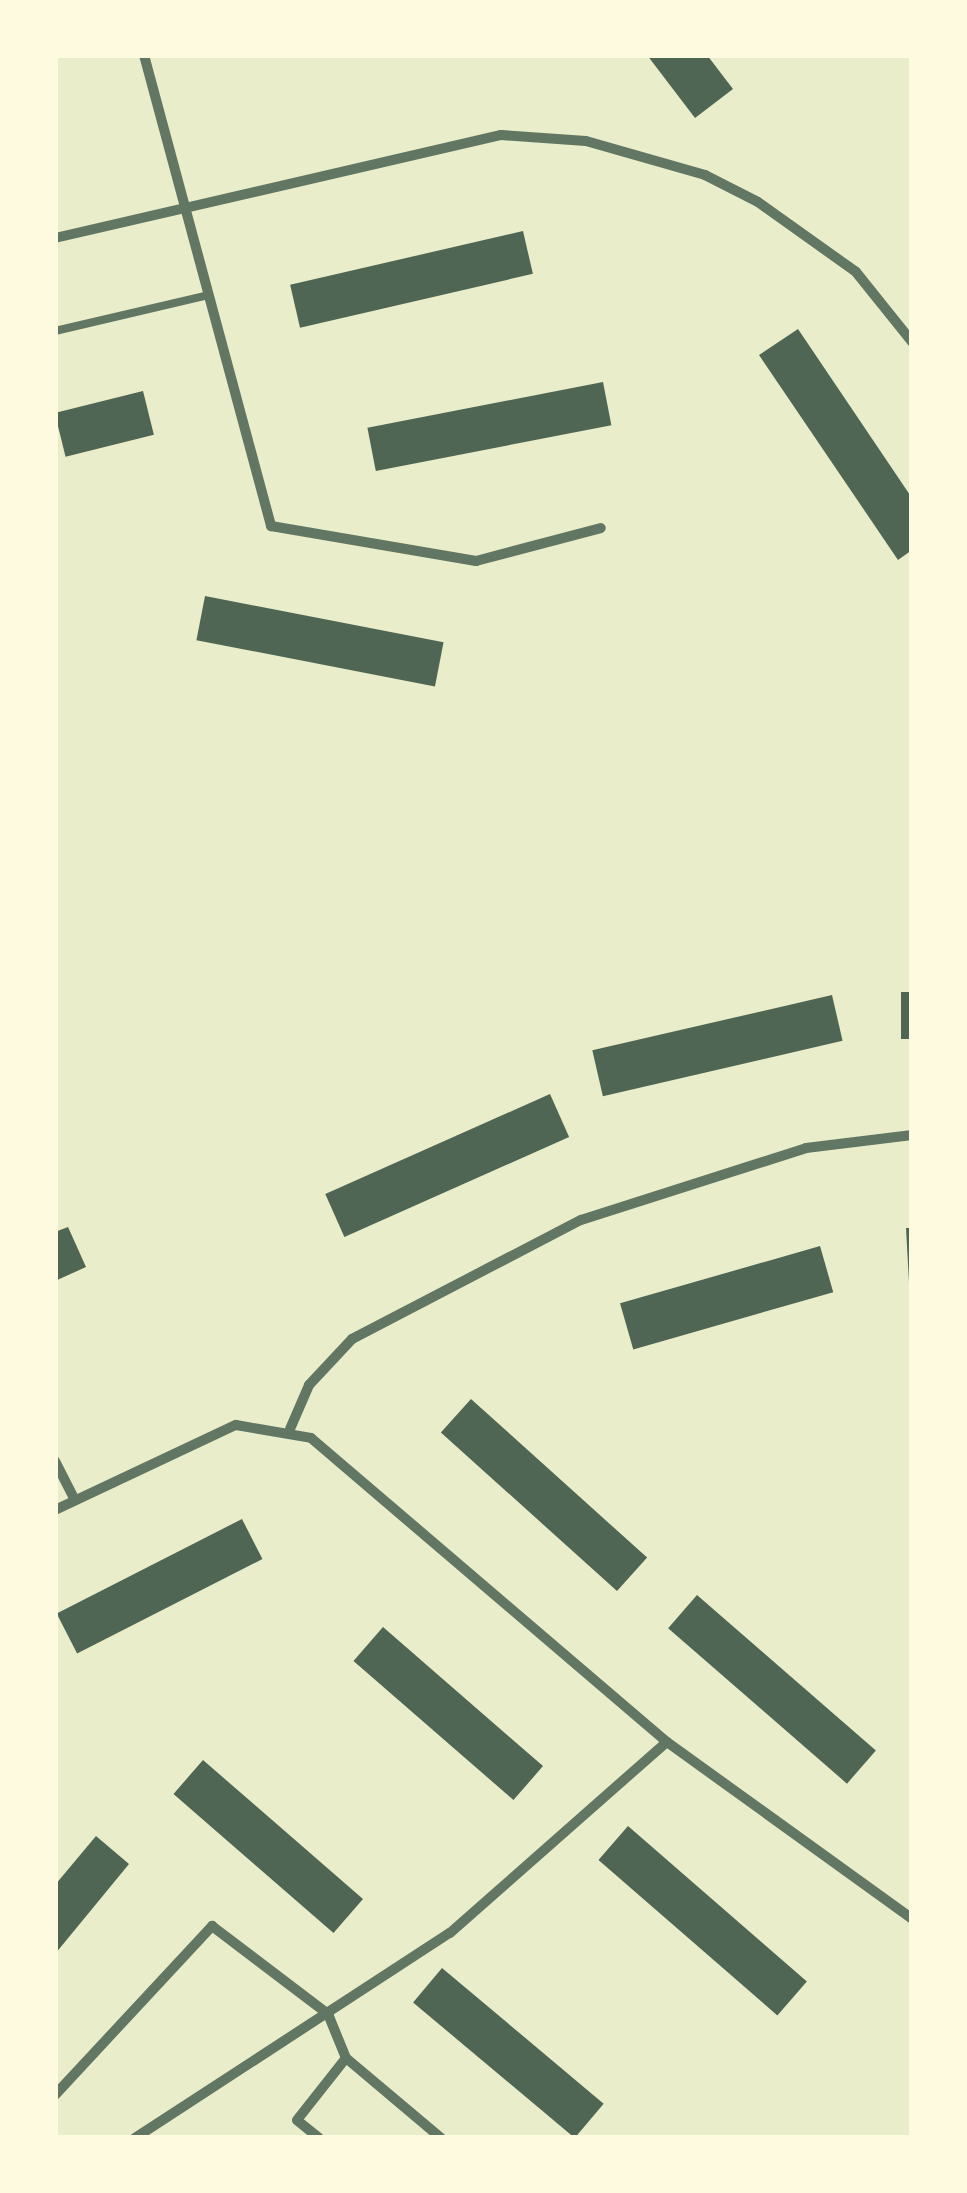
<!DOCTYPE html>
<style>
body{margin:0}
#map{position:relative;width:967px;height:2193px;overflow:hidden;background:#e9edc9;font-family:"IBM Plex Sans",sans-serif}
div>[style]{position:absolute}
[style*='--x']{left:calc(var(--x)*1px);top:calc(var(--y)*1px);width:calc(var(--w)*1px);rotate:calc(var(--a)*1deg)}
.building>*{inset:0;background:#4f6655;transform-origin:0 0}
.service>*{height:8px;margin:-4px;padding:0 4px;transform-origin:4px;border-radius:4px;background:#617663}
.minor>*{height:10px;margin:-5px;padding:0 5px;transform-origin:5px;border-radius:5px;background:#617663}
span{translate:-50% -50%;white-space:nowrap;text-align:center;line-height:1.15;-webkit-text-stroke:10px #fefae0;paint-order:stroke}
.frame{position:absolute;inset:0;border:58px solid #fefae0;pointer-events:none}
</style>
<div id="map">
<div class="building">
<i style="clip-path:polygon(647px 55px,707px 55px,733px 89px,695px 118px)"></i>
<i style="left:523px;top:231px;width:44px;height:239px;rotate:77deg"></i>
<i style="clip-path:polygon(798px 329px,912px 498px,912px 550px,898px 560px,759px 355px)"></i>
<i style="left:603px;top:382px;width:44px;height:240px;rotate:79deg"></i>
<i style="left:143px;top:391px;width:45px;height:91px;rotate:76deg"></i>
<i style="left:205px;top:596px;width:243px;height:45px;rotate:11deg"></i>
<i style="left:901px;top:992px;width:11px;height:47px"></i>
<i style="left:832px;top:995px;width:47px;height:246px;rotate:77deg"></i>
<i style="left:550px;top:1094px;width:47px;height:246px;rotate:66deg"></i>
<i style="clip-path:polygon(68px 1227px,86px 1267px,55px 1281px,55px 1232px)"></i>
<i style="clip-path:polygon(906px 1228px,912px 1228px,912px 1282px,909px 1282px)"></i>
<i style="left:820px;top:1246px;width:48px;height:208px;rotate:74deg"></i>
<i style="left:471px;top:1399px;width:237px;height:45px;rotate:42deg"></i>
<i style="left:242px;top:1519px;width:45px;height:208px;rotate:63deg"></i>
<i style="left:697px;top:1595px;width:237px;height:44px;rotate:41deg"></i>
<i style="left:383px;top:1627px;width:212px;height:45px;rotate:41deg"></i>
<i style="left:203px;top:1760px;width:212px;height:45px;rotate:41deg"></i>
<i style="left:628px;top:1826px;width:237px;height:45px;rotate:41deg"></i>
<i style="clip-path:polygon(96px 1836px,129px 1864px,55px 1954px,55px 1885px)"></i>
<i style="left:442px;top:1968px;width:211px;height:45px;rotate:40deg"></i>
</div>
<div class="service">
<i style="--x:55;--y:331;--w:153;--a:-13.2"></i>
</div>
<div class="minor">
<i style="--x:144;--y:55;--w:488;--a:74.9"></i>
<i style="--x:271;--y:526;--w:208;--a:9.7"></i>
<i style="--x:476;--y:561;--w:129;--a:-14.8"></i>
<i style="--x:55;--y:238;--w:458;--a:-13"></i>
<i style="--x:501;--y:135;--w:85;--a:4"></i>
<i style="--x:586;--y:141;--w:124;--a:15.9"></i>
<i style="--x:705;--y:175;--w:59;--a:27"></i>
<i style="--x:758;--y:202;--w:120;--a:35.5"></i>
<i style="--x:856;--y:272;--w:90;--a:51.3"></i>
<i style="--x:290;--y:1429;--w:48;--a:-66.6"></i>
<i style="--x:309;--y:1385;--w:63;--a:-46.9"></i>
<i style="--x:352;--y:1339;--w:258;--a:-27.5"></i>
<i style="--x:581;--y:1220;--w:236;--a:-17.7"></i>
<i style="--x:806;--y:1148;--w:107;--a:-7"></i>
<i style="--x:55;--y:1461;--w:44;--a:62.9"></i>
<i style="--x:55;--y:1510;--w:200;--a:-25.2"></i>
<i style="--x:236;--y:1425;--w:76;--a:9.8"></i>
<i style="--x:311;--y:1438;--w:468;--a:40.5"></i>
<i style="--x:667;--y:1742;--w:302;--a:35.8"></i>
<i style="--x:55;--y:2095;--w:231;--a:-47.1"></i>
<i style="--x:212;--y:1926;--w:146;--a:37.2"></i>
<i style="--x:328;--y:2014;--w:48;--a:67.8"></i>
<i style="--x:346;--y:2058;--w:124;--a:40.1"></i>
<i style="--x:135;--y:2138;--w:376;--a:-33.1"></i>
<i style="--x:450;--y:1933;--w:289;--a:-41.4"></i>
<i style="--x:319;--y:2138;--w:28;--a:-141"></i>
<i style="--x:297;--y:2120;--w:79;--a:-51.7"></i>
</div>
<div class="frame"></div>
</div>
